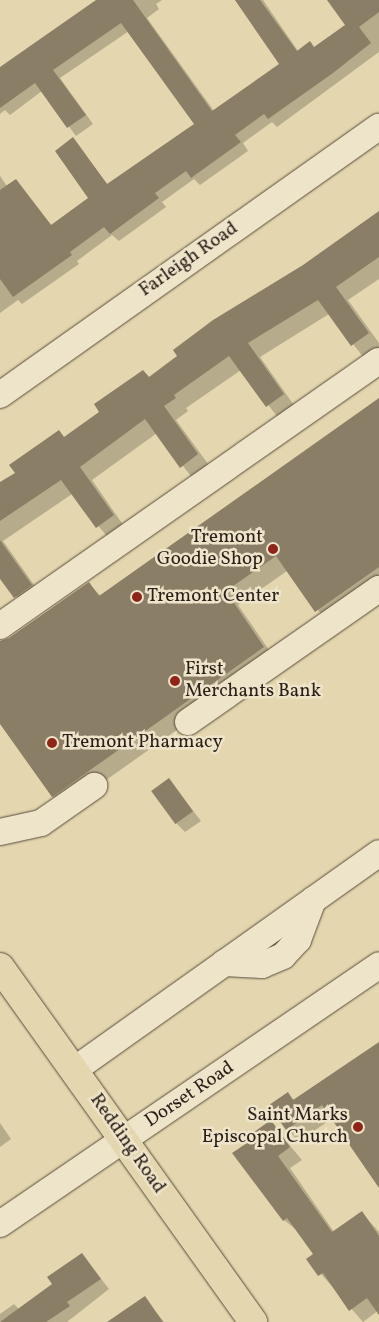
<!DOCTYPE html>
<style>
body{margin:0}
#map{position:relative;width:379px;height:1322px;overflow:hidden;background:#e4d6ae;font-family:Vollkorn,serif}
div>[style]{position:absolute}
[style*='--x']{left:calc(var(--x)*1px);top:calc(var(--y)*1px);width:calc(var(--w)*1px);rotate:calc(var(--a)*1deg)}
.shadow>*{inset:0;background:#0003}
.building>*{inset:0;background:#8b7e66;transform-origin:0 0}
.roads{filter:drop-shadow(0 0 1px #584d3d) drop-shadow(0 0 1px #584d3d)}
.minor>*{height:26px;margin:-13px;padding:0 13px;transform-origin:13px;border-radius:13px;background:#ede4ca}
.major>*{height:28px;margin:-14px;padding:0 14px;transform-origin:14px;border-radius:14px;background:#e4d6ae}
.dots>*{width:14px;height:14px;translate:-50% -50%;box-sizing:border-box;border:2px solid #ede4ca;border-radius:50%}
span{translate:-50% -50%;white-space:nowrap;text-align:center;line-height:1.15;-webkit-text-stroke:5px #ede4ca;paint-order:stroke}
.street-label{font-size:19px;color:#2a1f17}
.poi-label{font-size:19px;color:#2a1f17}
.right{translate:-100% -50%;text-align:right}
.left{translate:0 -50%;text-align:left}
</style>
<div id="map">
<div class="shadow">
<i style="clip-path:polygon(98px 0,162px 0,156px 4px,159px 9px,147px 18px,214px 111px,280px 65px,235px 0,263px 0,298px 51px,315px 48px,347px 25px,328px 0,379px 0,379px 52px,277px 127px,272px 122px,243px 143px,248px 151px,200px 185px,194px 179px,162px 202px,166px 207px,119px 241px,112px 235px,77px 261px,79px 264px,22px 304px,18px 300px,0 313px,0 176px,7px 186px,16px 180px,52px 226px,90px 198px,73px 139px,108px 185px,196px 124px,129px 31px,60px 78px,93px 124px,76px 136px,42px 91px,10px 115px,5px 110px,0 114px,0 69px)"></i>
<i style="clip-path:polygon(379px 215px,379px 279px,348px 300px,379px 343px,379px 348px,365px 359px,329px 314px,260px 357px,296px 408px,280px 420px,241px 370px,186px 408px,188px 411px,176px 420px,211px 468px,194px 480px,157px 433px,92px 480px,126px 529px,110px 540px,72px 494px,3px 541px,44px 599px,28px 610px,0 577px,0 484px,16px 473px,59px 432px,65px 438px,100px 412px,143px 371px,150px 378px)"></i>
<i style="clip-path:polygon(379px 399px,379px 588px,329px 624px,287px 571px,238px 605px,276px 660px,65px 809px,53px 797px,0 721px,0 642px,9px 640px,89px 584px,101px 596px)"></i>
<i style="clip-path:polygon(169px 780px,201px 821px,185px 832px,176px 823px)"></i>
<i style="clip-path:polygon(379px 1043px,379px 1181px,333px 1118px,299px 1141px,287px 1129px,287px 1093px,295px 1101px)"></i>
<i style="clip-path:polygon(270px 1122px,302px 1160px,290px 1168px,334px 1232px,362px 1213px,379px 1232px,379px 1310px,363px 1322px,308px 1259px,315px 1254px,298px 1231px,284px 1220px,248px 1143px)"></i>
<i style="clip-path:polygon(0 1123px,11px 1139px,0 1147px)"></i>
<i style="clip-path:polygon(82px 1254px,109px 1289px,67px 1322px,0 1322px,0 1314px,14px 1304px,19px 1309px,54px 1285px)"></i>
<i style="clip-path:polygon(144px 1298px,164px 1322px,112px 1322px)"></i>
</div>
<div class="building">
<i style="clip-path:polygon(96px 0,133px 0,212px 111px,279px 64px,235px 0,260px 0,297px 51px,310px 41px,314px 47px,345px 25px,327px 0,379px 0,379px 12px,359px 27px,371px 43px,333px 73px,268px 119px,264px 114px,235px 135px,241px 142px,191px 178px,186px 171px,155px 193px,159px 198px,110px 234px,104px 227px,70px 252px,72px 255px,13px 297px,0 279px,0 190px,16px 179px,51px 225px,88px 198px,55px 151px,73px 137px,107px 184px,194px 124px,121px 23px,53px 70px,86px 115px,67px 128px,35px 83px,0 108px,0 67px)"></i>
<i style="clip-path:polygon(379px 211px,379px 257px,336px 287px,369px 333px,351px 346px,318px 300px,248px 343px,284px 394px,266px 407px,229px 356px,174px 395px,176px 398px,164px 406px,198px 454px,180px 468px,145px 419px,80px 467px,114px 515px,96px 528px,61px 480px,0 521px,0 482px,15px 473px,9px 465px,59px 430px,64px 437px,99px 412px,94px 404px,143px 370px,149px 377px,177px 356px,173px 350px,213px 320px,303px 265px)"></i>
<i style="clip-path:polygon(379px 398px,379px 567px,315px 612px,276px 556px,226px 591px,264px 647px,52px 797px,0 724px,0 641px,9px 638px,89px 582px,99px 596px)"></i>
<i style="clip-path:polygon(0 540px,32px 585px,14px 598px,0 579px)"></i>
<i style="left:169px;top:778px;width:41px;height:22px;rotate:54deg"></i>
<i style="clip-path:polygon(379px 1042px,379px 1188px,322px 1105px,286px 1130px,269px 1105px,288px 1092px,293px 1100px)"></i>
<i style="clip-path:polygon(271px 1120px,290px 1147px,278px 1156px,332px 1232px,362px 1211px,379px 1236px,379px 1315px,367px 1298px,349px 1311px,323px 1273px,318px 1276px,306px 1259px,313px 1254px,287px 1218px,283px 1221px,232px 1153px,247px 1143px,244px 1139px)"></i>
<i style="clip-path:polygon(82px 1253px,101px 1279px,67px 1302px,70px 1306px,46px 1322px,0 1322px,52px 1284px,47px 1277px)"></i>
<i style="clip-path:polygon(145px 1296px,163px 1322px,107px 1322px)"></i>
</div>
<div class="roads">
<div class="minor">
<i style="--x:0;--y:395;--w:464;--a:-35.3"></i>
<i style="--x:0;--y:626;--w:462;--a:-35"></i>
<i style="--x:188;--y:722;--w:233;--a:-34.9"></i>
<i style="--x:0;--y:832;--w:42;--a:-12.4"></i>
<i style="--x:41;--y:823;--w:65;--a:-34.9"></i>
<i style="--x:224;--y:963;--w:38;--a:3"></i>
<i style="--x:262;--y:965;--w:23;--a:-23"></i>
<i style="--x:283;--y:956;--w:22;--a:-47"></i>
<i style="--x:298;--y:940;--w:43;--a:-69.4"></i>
<i style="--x:74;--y:1070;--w:374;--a:-35.4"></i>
<i style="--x:0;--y:1224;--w:459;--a:-34.3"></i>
</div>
<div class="major">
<i style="--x:0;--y:967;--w:436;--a:54.5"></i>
</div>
</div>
<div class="dots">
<i style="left:273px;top:549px;background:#8f2418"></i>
<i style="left:137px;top:597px;background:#8f2418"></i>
<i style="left:175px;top:681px;background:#8f2418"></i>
<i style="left:52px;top:743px;background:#8f2418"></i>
<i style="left:358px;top:1127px;background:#8f2418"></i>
</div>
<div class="street-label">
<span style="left:189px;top:260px;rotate:-35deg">Farleigh Road</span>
<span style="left:190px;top:1095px;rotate:-34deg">Dorset Road</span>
<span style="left:127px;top:1144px;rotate:55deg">Redding Road</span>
</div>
<div class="poi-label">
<span class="right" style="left:263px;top:549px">Tremont<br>Goodie Shop</span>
<span class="left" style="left:147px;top:597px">Tremont Center</span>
<span class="left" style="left:185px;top:681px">First<br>Merchants Bank</span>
<span class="left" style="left:62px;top:743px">Tremont Pharmacy</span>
<span class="right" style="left:348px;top:1127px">Saint Marks<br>Episcopal Church</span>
</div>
</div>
